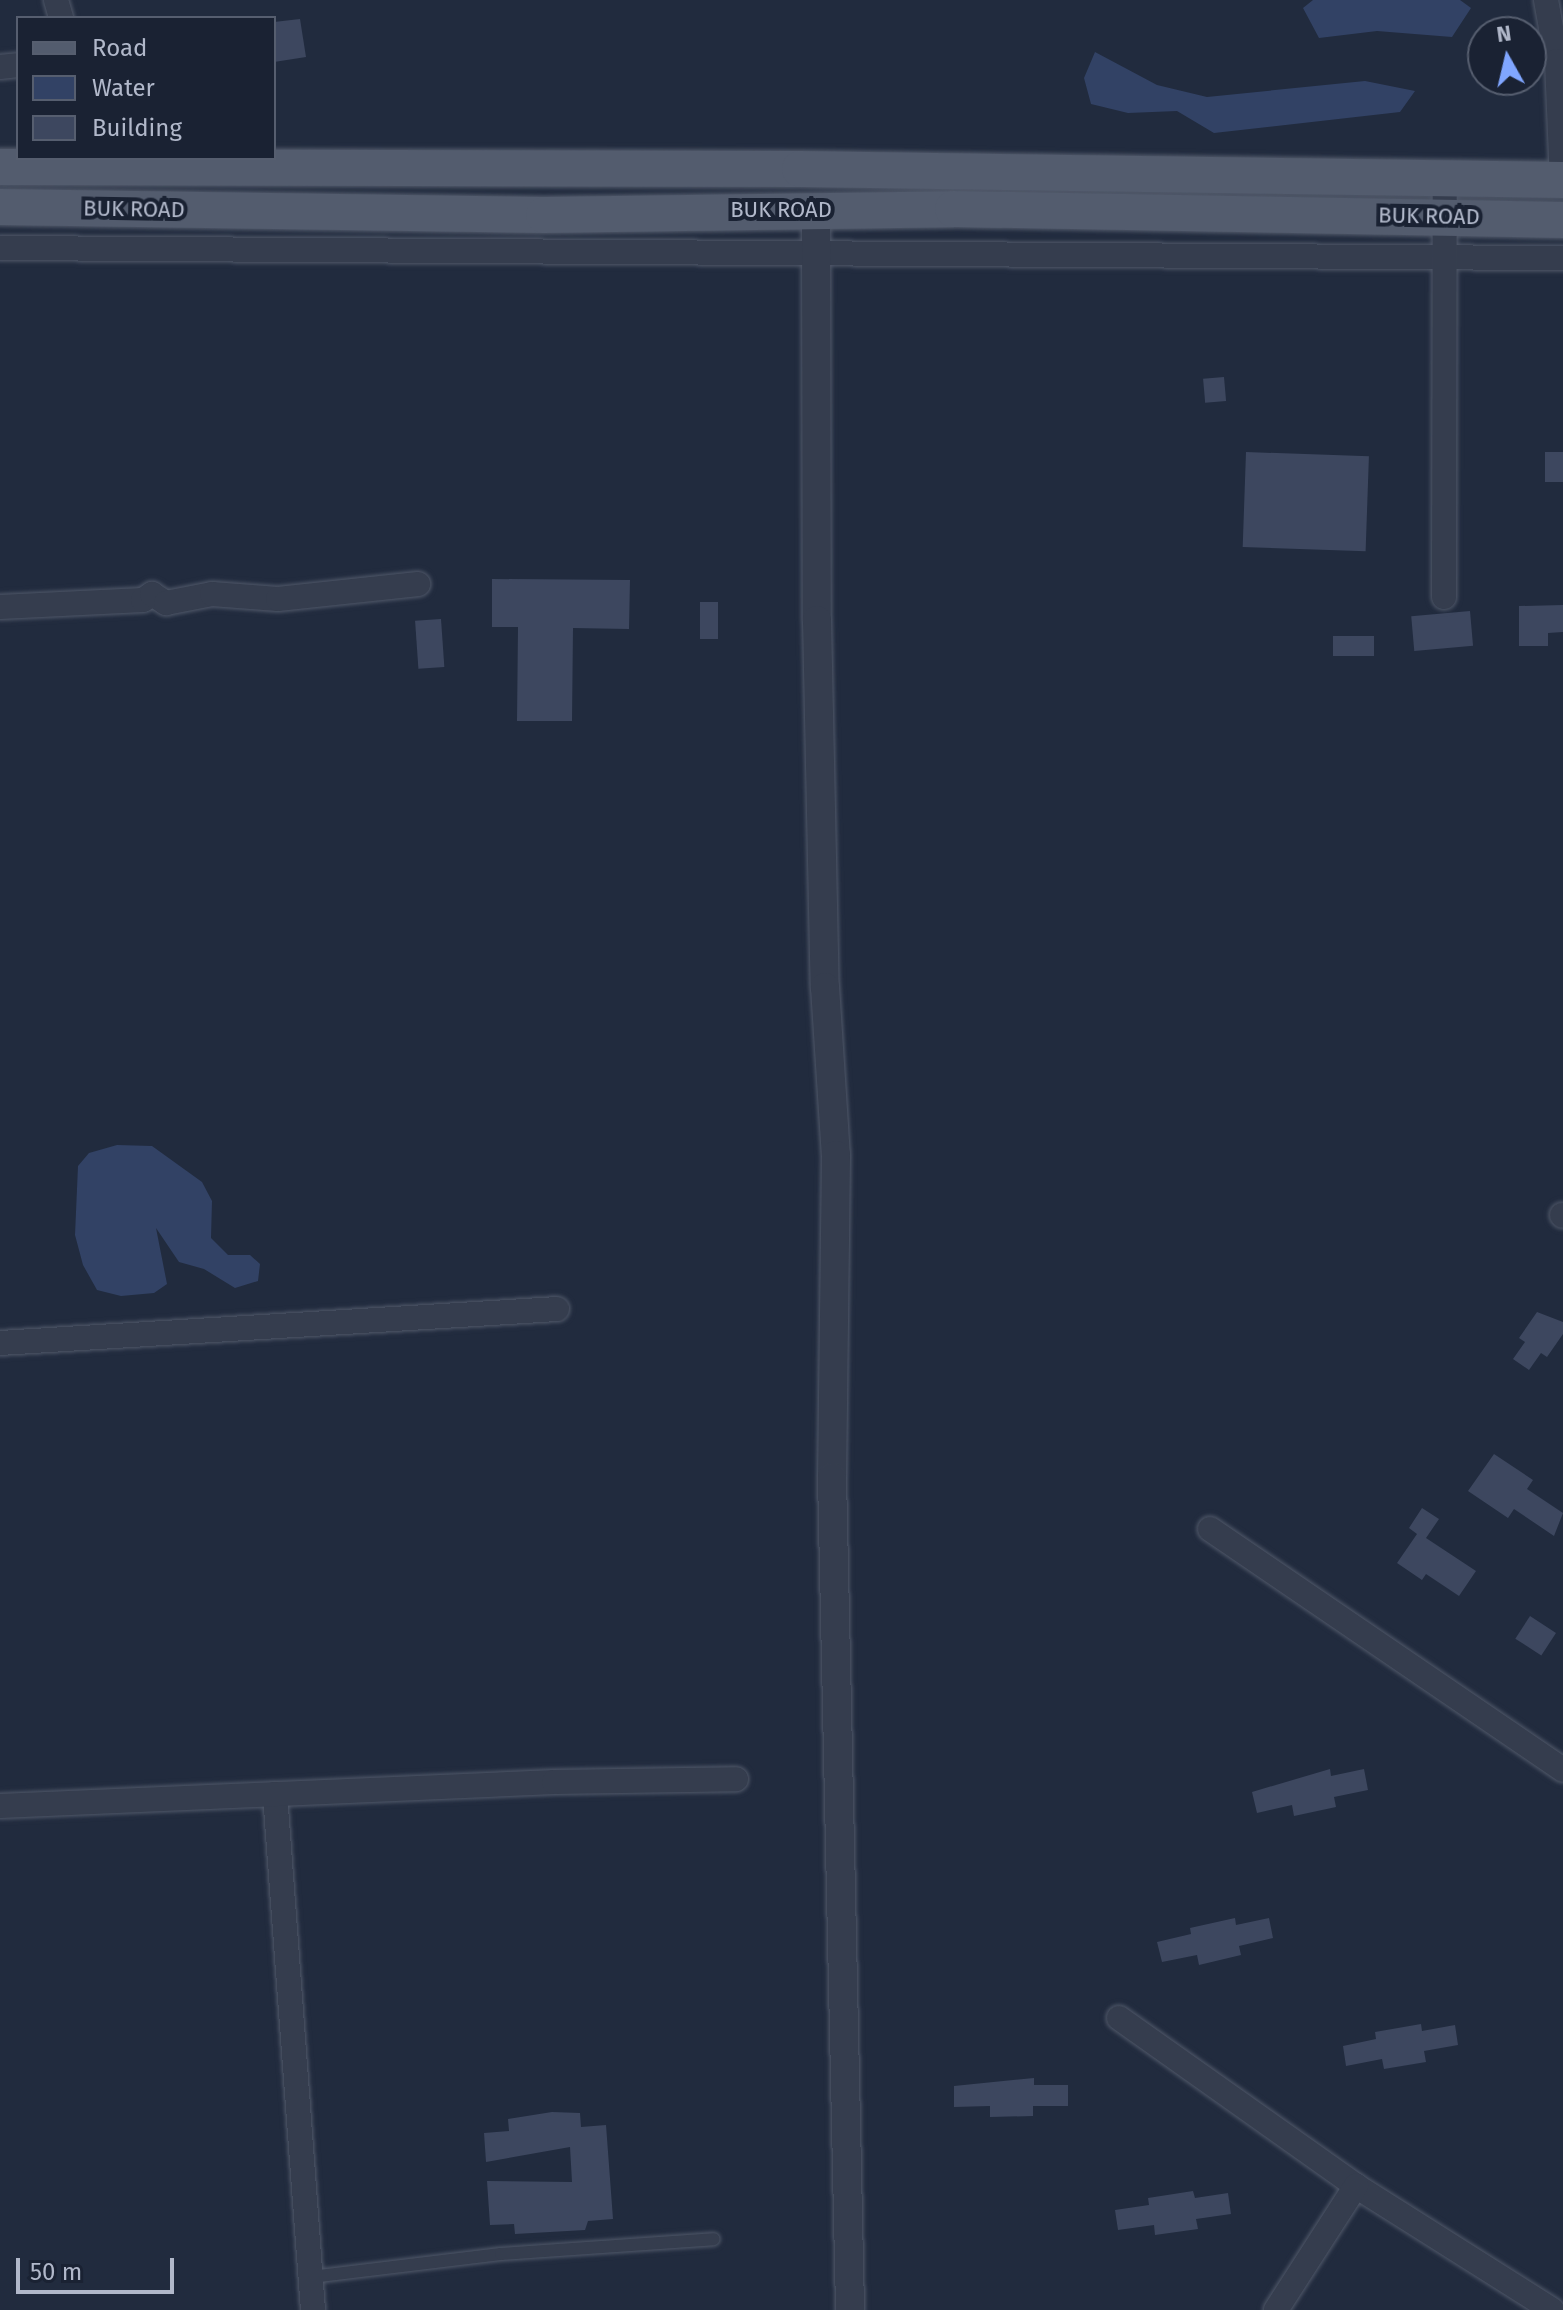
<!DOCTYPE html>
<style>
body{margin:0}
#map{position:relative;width:1563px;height:2310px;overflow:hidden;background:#212b3e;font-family:"Fira Sans",sans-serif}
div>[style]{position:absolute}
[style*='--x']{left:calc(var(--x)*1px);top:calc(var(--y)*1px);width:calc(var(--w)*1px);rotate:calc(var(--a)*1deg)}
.water>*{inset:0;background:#324265}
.building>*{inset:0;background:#3d475f;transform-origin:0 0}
.roads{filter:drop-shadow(0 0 2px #505869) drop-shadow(0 0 2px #505869)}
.service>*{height:12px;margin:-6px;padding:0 6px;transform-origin:6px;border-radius:6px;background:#353d4e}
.minor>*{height:24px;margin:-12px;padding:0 12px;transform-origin:12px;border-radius:12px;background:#353d4e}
.tertiary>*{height:28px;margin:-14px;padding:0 14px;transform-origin:14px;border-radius:14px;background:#353d4e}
.primary>*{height:36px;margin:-18px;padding:0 18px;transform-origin:18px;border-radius:18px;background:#535c6e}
span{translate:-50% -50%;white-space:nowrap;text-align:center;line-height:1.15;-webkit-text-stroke:8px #1a2233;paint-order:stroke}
.street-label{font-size:22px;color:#b1b8ca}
.legend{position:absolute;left:16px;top:16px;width:260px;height:144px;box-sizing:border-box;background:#1a2233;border:2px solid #565e6f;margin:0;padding:10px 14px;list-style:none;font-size:24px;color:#b1b8ca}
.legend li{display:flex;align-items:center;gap:16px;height:40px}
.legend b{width:40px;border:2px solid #565e6f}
.north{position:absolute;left:1467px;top:16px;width:80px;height:80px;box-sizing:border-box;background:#1a2233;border:2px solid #565e6f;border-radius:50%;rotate:352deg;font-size:22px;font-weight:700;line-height:32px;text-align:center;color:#b1b8ca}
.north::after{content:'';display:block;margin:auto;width:28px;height:36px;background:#80a6ff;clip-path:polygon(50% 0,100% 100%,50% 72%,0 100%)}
.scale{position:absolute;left:16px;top:2258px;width:158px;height:36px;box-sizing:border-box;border:4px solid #b1b8ca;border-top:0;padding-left:10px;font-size:24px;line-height:28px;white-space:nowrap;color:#b1b8ca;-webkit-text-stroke:6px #1a2233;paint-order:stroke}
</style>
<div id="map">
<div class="water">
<i style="clip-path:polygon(1313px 0,1460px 0,1471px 8px,1452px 37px,1377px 31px,1319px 38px,1303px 8px)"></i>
<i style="clip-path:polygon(1095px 52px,1157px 85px,1207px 97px,1365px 81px,1415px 91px,1400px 112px,1214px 133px,1177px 111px,1128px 113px,1091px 104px,1084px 78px)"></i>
<i style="clip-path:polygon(117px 1145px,152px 1146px,202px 1182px,212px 1201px,211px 1238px,228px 1255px,250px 1255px,260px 1264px,258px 1281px,235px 1288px,204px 1269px,179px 1262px,156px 1228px,167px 1284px,154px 1293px,121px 1296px,97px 1290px,83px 1265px,75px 1235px,78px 1166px,89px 1153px)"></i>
</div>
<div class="building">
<i style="clip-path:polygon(300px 19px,306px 57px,274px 62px,274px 22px)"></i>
<i style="left:1224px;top:377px;width:24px;height:21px;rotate:85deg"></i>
<i style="left:1246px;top:452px;width:123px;height:95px;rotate:2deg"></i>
<i style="left:1545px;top:452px;width:18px;height:30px"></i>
<i style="clip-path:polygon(492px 579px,630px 580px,629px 629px,573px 628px,572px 721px,517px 721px,518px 627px,492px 627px)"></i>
<i style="left:700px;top:602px;width:18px;height:37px"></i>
<i style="clip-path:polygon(1563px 605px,1563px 632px,1548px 633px,1548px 646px,1519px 646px,1519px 606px)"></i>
<i style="left:1470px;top:611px;width:35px;height:59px;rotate:85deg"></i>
<i style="left:441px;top:619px;width:48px;height:26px;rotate:86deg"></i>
<i style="left:1374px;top:636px;width:20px;height:41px;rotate:90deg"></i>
<i style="clip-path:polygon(1537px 1312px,1563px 1322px,1563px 1334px,1547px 1357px,1541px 1353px,1529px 1370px,1513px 1359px,1525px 1342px,1519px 1338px)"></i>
<i style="clip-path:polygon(1494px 1454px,1533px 1480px,1527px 1489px,1563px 1513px,1554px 1536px,1514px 1509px,1508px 1518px,1468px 1491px)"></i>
<i style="clip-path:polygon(1422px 1508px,1439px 1519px,1426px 1538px,1476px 1571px,1459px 1596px,1426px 1574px,1422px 1580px,1397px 1563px,1417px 1534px,1409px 1528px)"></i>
<i style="left:1530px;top:1616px;width:31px;height:27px;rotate:33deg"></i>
<i style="clip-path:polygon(1330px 1769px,1331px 1776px,1364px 1769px,1368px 1790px,1334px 1797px,1336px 1807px,1294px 1816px,1292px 1805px,1257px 1813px,1252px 1792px)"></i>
<i style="clip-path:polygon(1235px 1918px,1236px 1925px,1269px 1918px,1273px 1938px,1239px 1946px,1241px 1955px,1199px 1965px,1197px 1955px,1162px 1962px,1157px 1942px,1191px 1934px,1190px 1928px)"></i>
<i style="clip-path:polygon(1421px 2024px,1422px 2031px,1455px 2025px,1458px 2045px,1424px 2051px,1426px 2062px,1384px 2069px,1382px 2059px,1346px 2066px,1343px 2046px,1376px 2039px,1375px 2032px)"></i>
<i style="clip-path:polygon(1034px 2078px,1034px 2085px,1068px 2085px,1068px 2106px,1033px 2106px,1033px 2116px,990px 2117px,990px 2106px,954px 2107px,954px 2086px)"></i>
<i style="clip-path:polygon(552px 2112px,580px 2113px,581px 2127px,606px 2125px,613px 2219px,588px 2221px,585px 2230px,515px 2234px,514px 2224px,490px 2225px,487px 2181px,572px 2182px,570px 2147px,486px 2162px,484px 2133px,509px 2131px,508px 2119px)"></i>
<i style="clip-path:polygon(1193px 2191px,1195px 2198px,1228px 2193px,1231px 2214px,1196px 2219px,1198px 2229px,1155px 2235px,1154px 2225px,1118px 2230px,1115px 2210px,1149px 2205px,1148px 2198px)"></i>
</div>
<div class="roads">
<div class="service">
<i style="--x:311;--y:2277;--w:191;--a:-6.9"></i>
<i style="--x:501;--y:2254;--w:213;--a:-4"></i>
</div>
<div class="minor">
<i style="--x:56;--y:0;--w:19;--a:74"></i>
<i style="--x:1546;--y:0;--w:62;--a:79.8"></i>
<i style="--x:1557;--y:61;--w:119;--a:87.6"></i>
<i style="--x:0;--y:67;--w:18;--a:-6"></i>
<i style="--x:0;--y:248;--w:1563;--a:0.37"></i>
<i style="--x:1444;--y:597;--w:418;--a:-89.9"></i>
<i style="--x:0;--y:607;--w:143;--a:-2.8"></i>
<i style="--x:143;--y:600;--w:11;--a:-34"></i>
<i style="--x:152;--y:594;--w:17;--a:33"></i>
<i style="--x:166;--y:603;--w:47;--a:-11.1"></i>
<i style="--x:212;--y:594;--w:66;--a:4.3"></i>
<i style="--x:278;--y:599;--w:141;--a:-6.1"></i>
<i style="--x:1562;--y:1215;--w:1;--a:45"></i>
<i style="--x:0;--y:1343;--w:558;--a:-3.49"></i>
<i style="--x:1210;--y:1529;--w:427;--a:34.3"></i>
<i style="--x:275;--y:1794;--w:517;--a:85.79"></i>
<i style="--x:0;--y:1806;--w:555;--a:-2.48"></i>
<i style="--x:554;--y:1782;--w:182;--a:-0.9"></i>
<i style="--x:1119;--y:2018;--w:291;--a:35.3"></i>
<i style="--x:1356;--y:2186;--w:232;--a:32.3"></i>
<i style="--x:1276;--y:2310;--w:148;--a:-57.2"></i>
</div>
<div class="tertiary">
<i style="--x:816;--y:209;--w:411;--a:89.9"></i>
<i style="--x:817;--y:620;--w:367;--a:88.8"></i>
<i style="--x:825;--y:987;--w:168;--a:86.3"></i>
<i style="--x:836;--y:1155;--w:322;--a:90.7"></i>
<i style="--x:832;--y:1477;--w:833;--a:88.76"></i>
</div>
<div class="primary">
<i style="--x:0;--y:167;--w:800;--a:0.14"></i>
<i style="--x:800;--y:169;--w:763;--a:0.83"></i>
<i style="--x:0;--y:207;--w:544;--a:0.84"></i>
<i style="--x:544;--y:215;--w:409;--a:-0.8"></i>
<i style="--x:953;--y:209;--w:610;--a:1.03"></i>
</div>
</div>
<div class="street-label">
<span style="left:134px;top:209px;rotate:1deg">BUK ROAD</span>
<span style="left:781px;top:210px">BUK ROAD</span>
<span style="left:1429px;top:216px;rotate:1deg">BUK ROAD</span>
</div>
<ul class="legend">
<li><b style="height:10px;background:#535c6e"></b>Road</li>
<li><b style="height:22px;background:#324265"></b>Water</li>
<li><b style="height:22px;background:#3d475f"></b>Building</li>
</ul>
<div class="north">N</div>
<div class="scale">50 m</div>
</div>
